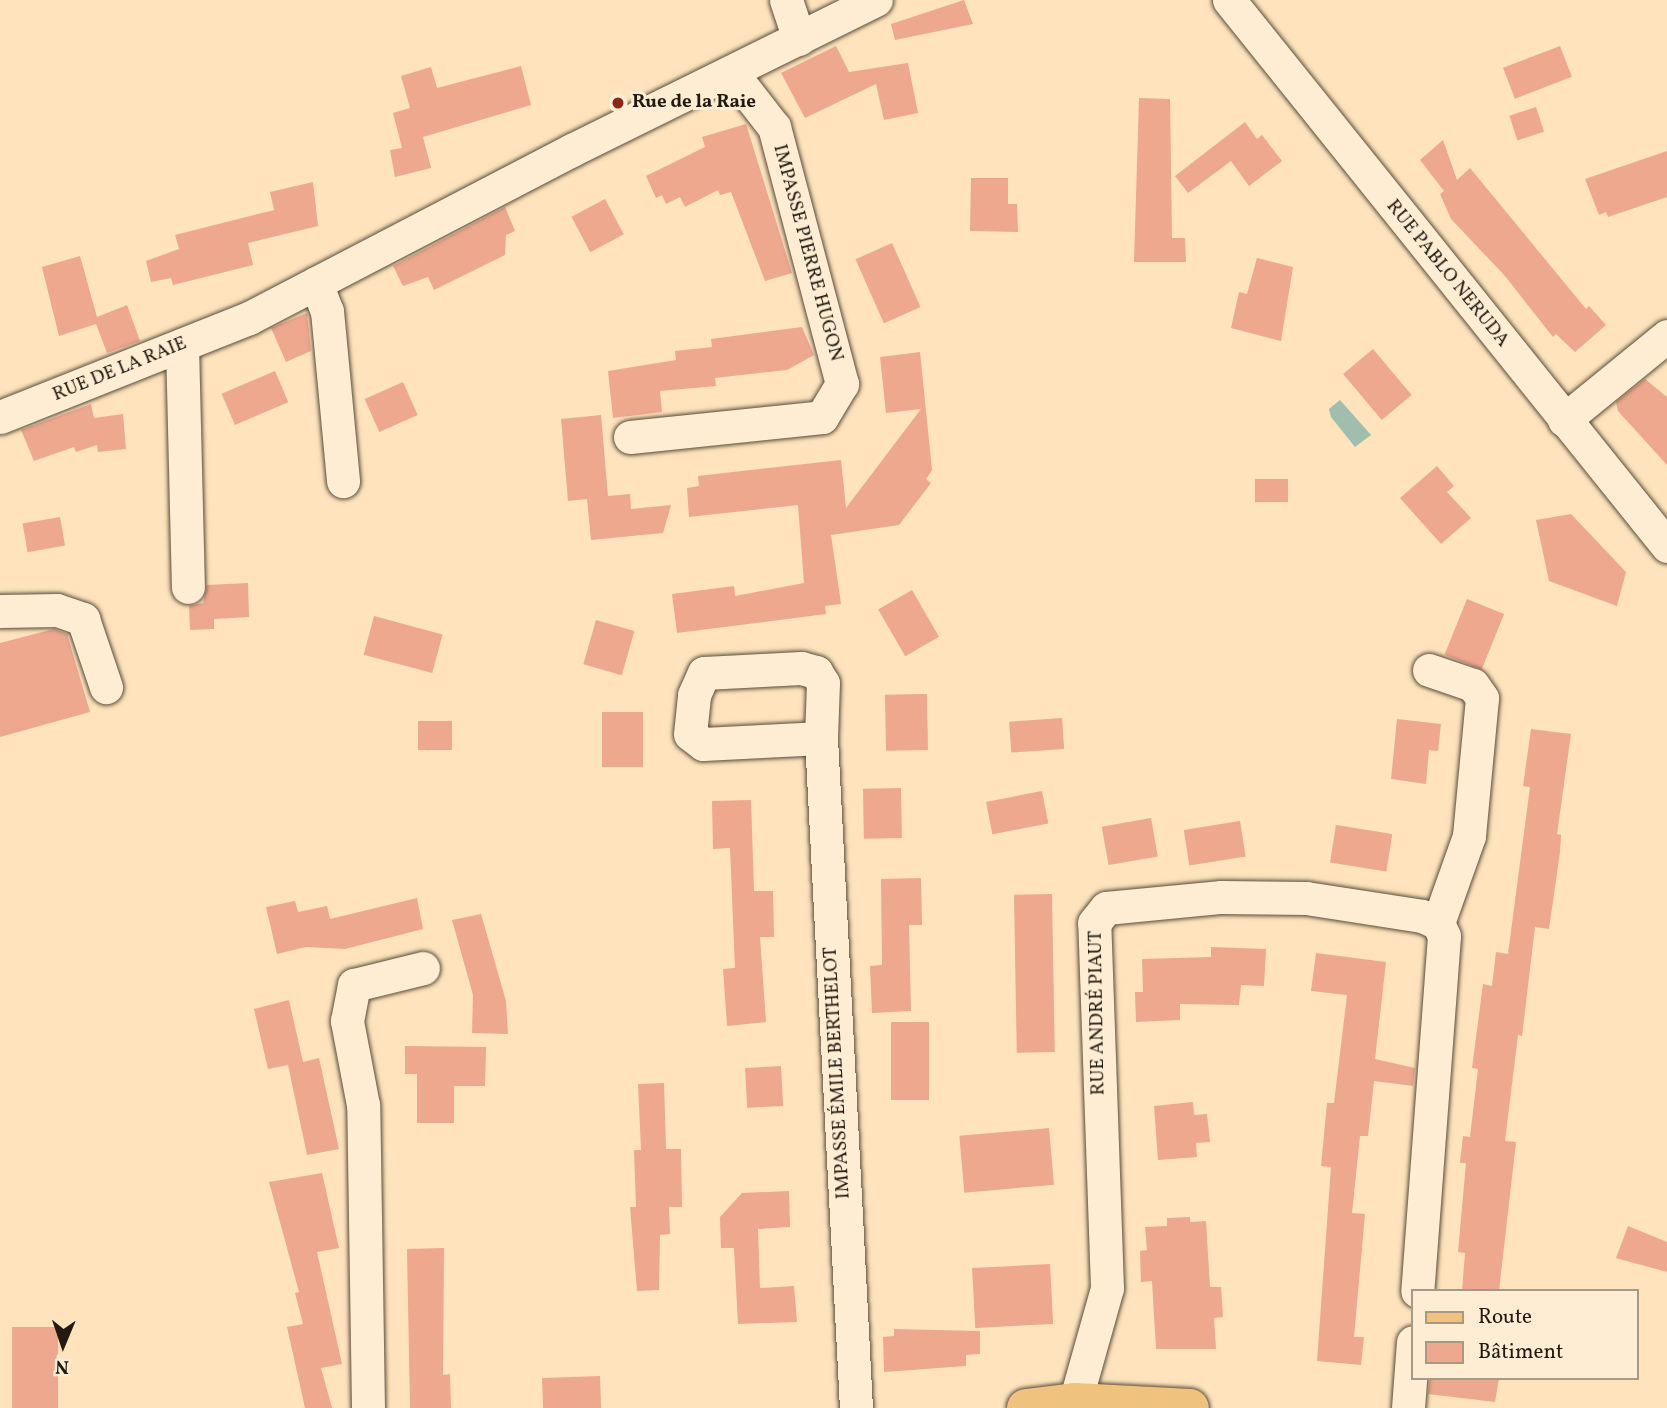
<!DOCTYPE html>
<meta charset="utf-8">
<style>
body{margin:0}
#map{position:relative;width:1667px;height:1408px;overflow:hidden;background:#fee3bc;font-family:Vollkorn,serif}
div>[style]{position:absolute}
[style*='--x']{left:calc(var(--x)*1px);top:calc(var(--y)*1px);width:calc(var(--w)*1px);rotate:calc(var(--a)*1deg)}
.water>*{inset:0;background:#a0bead}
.building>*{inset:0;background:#eda88e;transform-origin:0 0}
.roads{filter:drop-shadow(0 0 2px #594c3a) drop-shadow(0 0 2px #594c3a)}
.minor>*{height:33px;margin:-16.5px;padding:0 16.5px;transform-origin:16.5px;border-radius:16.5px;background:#feedd3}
.major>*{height:38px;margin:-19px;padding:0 19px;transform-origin:19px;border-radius:19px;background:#efc27e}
.dots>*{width:19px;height:19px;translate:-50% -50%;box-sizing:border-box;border:4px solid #feedd3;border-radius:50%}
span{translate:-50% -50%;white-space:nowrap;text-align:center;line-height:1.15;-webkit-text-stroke:6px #feedd3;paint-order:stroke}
.poi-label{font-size:19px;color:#221a0f;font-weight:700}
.left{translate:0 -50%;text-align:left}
.street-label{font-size:19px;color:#221a0f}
.legend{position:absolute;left:1411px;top:1289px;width:228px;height:91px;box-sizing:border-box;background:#feedd3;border:2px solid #a69985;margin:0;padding:9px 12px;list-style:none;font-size:21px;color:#221a0f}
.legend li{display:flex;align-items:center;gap:14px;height:35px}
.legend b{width:35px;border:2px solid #a69985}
.north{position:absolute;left:28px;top:1310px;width:70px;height:70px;-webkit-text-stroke:5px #feedd3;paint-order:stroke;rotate:182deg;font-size:19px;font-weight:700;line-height:28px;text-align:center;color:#221a0f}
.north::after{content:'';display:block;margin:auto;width:24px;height:32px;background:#221a0f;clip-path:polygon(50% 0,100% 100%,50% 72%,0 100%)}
</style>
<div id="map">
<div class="water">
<i style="clip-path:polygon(1340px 400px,1371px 435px,1355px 447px,1331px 417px,1329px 409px)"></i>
</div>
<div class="building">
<i style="clip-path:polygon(964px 0,973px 24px,895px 40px,891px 24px)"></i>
<i style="clip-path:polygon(836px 46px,849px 72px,908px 63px,918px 113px,884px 120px,876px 84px,805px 118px,781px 73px)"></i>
<i style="left:1560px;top:46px;width:33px;height:61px;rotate:69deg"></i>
<i style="clip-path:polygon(521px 66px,531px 105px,423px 137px,431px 168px,395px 177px,390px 150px,402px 148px,393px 113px,410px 108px,401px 76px,431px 67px,437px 88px)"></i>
<i style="clip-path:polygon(1139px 98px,1170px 99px,1172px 238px,1185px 238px,1186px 262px,1134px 262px)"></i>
<i style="left:1536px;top:107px;width:26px;height:28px;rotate:72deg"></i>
<i style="clip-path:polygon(1245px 122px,1257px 139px,1262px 135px,1282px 161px,1249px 186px,1231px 161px,1188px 193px,1175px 176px)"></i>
<i style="clip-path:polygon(746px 124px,792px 273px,765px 281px,731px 192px,720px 195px,718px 190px,685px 207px,680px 197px,666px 204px,662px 195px,656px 198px,646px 176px,705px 147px,702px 137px)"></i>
<i style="clip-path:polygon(1443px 140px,1457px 180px,1470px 168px,1586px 309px,1589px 306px,1606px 325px,1575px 352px,1556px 334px,1553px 337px,1505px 276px,1451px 219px,1440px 194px,1444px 191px,1420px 160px)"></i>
<i style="clip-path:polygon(1667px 151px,1667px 197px,1608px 217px,1606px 212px,1599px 215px,1585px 179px)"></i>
<i style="clip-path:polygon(971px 178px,1008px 178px,1008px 204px,1017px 204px,1018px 232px,970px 231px)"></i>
<i style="clip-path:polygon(313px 182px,318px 226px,248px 243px,253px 265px,173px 285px,171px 278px,151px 282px,146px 261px,179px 249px,175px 235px,274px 210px,270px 192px)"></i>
<i style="left:605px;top:199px;width:40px;height:38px;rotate:62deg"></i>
<i style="clip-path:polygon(505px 207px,515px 231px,506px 235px,505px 255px,434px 290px,428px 277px,403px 286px,393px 266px)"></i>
<i style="left:892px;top:243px;width:70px;height:40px;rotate:66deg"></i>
<i style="clip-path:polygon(80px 256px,97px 317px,127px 305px,140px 341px,107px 353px,96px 324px,59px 336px,42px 267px)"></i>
<i style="clip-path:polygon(1257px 258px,1293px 267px,1281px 341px,1231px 328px,1239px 292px,1247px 294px)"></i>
<i style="clip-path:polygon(307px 313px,311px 351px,286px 362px,271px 328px)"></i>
<i style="clip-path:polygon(802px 327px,814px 355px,787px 370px,715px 378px,716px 386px,660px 391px,662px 412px,613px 418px,608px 371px,676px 360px,675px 351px,712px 347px,711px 339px)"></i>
<i style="left:1373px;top:349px;width:60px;height:39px;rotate:50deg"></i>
<i style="clip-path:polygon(920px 352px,932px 470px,926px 479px,931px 483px,899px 525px,831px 535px,841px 604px,825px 606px,826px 614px,677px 633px,672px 594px,734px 586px,735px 596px,804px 583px,798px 505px,689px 517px,687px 488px,699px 486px,698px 476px,841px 460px,846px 508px,921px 409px,886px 413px,880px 357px)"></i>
<i style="left:275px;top:371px;width:34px;height:58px;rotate:67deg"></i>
<i style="clip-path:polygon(1645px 379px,1667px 397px,1667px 465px,1618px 411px,1616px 402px)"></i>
<i style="left:403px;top:382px;width:36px;height:42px;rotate:66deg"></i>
<i style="clip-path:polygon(91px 404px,94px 418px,123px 414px,126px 449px,98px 452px,97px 445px,76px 452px,74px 447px,34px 461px,21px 430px)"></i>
<i style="clip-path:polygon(601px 415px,608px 496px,630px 494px,631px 509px,671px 505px,663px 533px,591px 540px,587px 499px,568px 501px,561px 419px)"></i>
<i style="clip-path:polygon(1437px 466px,1454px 486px,1447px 492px,1471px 518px,1441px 544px,1400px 498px)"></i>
<i style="left:1288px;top:479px;width:23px;height:33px;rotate:90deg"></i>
<i style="clip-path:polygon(1571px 514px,1626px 572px,1617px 606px,1549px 581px,1536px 520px)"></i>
<i style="left:60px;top:517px;width:29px;height:38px;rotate:80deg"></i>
<i style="clip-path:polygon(248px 583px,249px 617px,214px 619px,214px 629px,190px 630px,189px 606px,203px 603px,207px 585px)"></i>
<i style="left:912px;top:590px;width:54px;height:39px;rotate:60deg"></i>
<i style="left:1467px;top:599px;width:40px;height:60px;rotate:22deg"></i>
<i style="left:374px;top:616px;width:71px;height:40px;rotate:15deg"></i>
<i style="left:596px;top:620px;width:40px;height:46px;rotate:16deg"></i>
<i style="clip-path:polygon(54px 629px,67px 634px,90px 712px,0 737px,0 643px)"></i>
<i style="left:927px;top:694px;width:56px;height:42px;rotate:89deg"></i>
<i style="left:602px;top:712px;width:41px;height:55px"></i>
<i style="left:1062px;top:718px;width:31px;height:53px;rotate:86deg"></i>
<i style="clip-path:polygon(1397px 719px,1441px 724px,1438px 751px,1429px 750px,1426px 784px,1391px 779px)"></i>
<i style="left:452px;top:721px;width:29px;height:34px;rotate:90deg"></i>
<i style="clip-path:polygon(1531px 729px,1571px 734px,1557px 834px,1561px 835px,1560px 852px,1549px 929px,1535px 927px,1522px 1036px,1518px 1035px,1505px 1141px,1516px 1142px,1499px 1291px,1462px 1291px,1465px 1253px,1458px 1252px,1466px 1163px,1460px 1163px,1463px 1136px,1470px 1137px,1478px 1069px,1472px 1068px,1483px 984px,1492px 986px,1496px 952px,1508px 954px,1530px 787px,1523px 786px)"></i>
<i style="left:901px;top:788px;width:50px;height:38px;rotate:89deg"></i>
<i style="left:1042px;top:791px;width:33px;height:57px;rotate:79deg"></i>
<i style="clip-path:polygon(751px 800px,754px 891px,773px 891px,774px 937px,760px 937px,766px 1022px,727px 1026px,723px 969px,735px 968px,730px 848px,713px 849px,712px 801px)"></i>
<i style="left:1151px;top:818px;width:39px;height:50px;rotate:80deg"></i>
<i style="left:1240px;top:821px;width:36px;height:57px;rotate:81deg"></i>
<i style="left:1336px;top:825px;width:57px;height:38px;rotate:9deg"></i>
<i style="clip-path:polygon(921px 878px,922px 925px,909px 925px,911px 1011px,872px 1013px,870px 966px,882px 965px,881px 879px)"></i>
<i style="left:1052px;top:894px;width:158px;height:38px;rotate:89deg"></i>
<i style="clip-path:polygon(417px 898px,423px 929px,345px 949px,306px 947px,277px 954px,266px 907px,295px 901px,298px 912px,327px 906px,330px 919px)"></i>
<i style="clip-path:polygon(481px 914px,506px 1001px,508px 1034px,472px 1033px,473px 995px,452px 920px)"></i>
<i style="clip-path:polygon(1211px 947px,1266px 949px,1264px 986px,1241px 985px,1239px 1005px,1180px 1004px,1180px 1020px,1136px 1022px,1135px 992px,1143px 992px,1142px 959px,1211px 957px)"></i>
<i style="clip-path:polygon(1316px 953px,1386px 962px,1375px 1059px,1415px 1068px,1413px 1086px,1374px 1081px,1368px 1136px,1360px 1136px,1352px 1213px,1365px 1214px,1354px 1337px,1364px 1337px,1361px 1365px,1317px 1361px,1331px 1167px,1321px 1166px,1327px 1103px,1334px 1103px,1347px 995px,1311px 991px)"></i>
<i style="clip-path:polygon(289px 1000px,303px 1062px,319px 1058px,339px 1149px,307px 1155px,288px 1065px,268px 1069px,254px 1009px)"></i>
<i style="left:891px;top:1022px;width:38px;height:78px"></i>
<i style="clip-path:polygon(405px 1046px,486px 1047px,485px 1086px,454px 1086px,454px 1123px,417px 1123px,417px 1074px,405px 1074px)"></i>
<i style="left:781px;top:1066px;width:40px;height:36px;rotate:87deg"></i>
<i style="clip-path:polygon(664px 1083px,666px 1149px,681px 1149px,682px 1207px,669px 1207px,670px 1234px,660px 1235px,659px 1290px,637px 1291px,630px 1207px,636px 1207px,634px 1150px,641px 1150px,638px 1084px)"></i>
<i style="clip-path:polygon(1193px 1102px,1194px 1115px,1207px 1114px,1210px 1142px,1196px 1143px,1197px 1157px,1158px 1160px,1154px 1106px)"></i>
<i style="left:1049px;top:1128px;width:57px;height:90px;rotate:85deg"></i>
<i style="clip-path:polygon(322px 1173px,339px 1248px,317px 1252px,342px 1364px,321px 1368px,332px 1408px,305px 1408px,287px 1327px,303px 1324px,295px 1293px,299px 1292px,269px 1182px)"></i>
<i style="clip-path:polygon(789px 1191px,790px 1227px,758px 1229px,760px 1288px,794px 1286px,797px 1322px,738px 1324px,734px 1248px,721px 1248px,720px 1217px,742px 1193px)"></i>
<i style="clip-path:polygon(1190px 1217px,1190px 1222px,1206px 1221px,1210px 1287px,1221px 1287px,1223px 1317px,1214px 1318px,1216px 1349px,1156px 1349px,1152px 1281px,1141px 1282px,1140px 1251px,1147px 1250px,1145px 1227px,1167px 1226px,1167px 1218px)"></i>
<i style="clip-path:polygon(1628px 1226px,1667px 1242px,1667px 1272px,1616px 1258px)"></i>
<i style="clip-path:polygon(444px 1248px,443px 1375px,450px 1374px,451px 1408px,410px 1408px,407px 1249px)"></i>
<i style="left:1050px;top:1264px;width:60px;height:78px;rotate:87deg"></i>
<i style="left:12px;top:1327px;width:46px;height:81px"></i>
<i style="clip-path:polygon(894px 1329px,980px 1331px,980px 1354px,966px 1355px,966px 1366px,884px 1372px,883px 1337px,894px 1336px)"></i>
<i style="left:600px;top:1376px;width:32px;height:58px;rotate:88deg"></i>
<i style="clip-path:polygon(1430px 1378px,1499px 1378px,1495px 1402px,1428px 1394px)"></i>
</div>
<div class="roads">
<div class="minor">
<i style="--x:786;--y:0;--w:41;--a:71.6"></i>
<i style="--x:1229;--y:0;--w:700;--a:51.26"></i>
<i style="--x:316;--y:283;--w:30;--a:69"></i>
<i style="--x:327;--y:311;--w:171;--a:84.6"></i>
<i style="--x:182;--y:345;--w:242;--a:88.6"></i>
<i style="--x:0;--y:417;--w:268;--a:-21.7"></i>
<i style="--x:249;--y:318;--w:364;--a:-27.5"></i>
<i style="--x:572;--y:150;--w:339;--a:-26.3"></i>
<i style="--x:1564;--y:420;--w:133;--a:-39.2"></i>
<i style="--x:630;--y:437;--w:193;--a:-5.9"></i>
<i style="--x:822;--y:417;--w:39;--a:-59"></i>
<i style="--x:842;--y:384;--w:266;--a:-104.8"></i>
<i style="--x:774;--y:127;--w:68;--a:-127.9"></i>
<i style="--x:0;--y:611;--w:57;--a:-1"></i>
<i style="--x:57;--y:610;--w:28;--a:19"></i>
<i style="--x:83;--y:619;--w:72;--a:71.3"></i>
<i style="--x:1429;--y:670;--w:46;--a:18.8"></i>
<i style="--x:1473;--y:685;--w:16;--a:55"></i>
<i style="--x:1482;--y:698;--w:139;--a:95.4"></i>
<i style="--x:1469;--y:836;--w:92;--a:109.6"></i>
<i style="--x:821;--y:738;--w:118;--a:177.1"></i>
<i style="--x:703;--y:744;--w:16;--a:-142"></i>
<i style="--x:690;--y:734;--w:39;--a:-84"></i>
<i style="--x:694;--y:695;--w:24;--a:-66"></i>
<i style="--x:704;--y:673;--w:97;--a:-3"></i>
<i style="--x:801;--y:668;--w:16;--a:15"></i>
<i style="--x:816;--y:672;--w:13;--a:58"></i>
<i style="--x:823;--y:683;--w:55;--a:92.1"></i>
<i style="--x:821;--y:738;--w:671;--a:87.01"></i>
<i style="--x:1075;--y:1402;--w:118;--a:-74.3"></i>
<i style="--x:1107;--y:1288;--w:365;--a:-92"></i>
<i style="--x:1094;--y:923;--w:19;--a:-51"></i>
<i style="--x:1106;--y:908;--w:116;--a:-5.5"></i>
<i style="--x:1221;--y:897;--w:85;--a:0.7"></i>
<i style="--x:1306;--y:898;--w:117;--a:8.8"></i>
<i style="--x:1422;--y:916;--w:17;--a:24"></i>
<i style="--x:1438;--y:923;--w:14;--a:65"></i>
<i style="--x:1444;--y:936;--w:356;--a:94.3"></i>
<i style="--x:368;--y:1408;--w:303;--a:-90.9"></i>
<i style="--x:363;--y:1105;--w:86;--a:-100.8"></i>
<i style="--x:347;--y:1021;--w:37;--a:-79"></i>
<i style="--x:354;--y:985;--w:71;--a:-13.8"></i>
<i style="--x:1408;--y:1408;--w:66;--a:-85.7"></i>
</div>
<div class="major">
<i style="--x:1026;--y:1408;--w:49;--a:-7"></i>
<i style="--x:1075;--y:1402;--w:115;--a:3"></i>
</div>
</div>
<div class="dots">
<i style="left:618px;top:103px;background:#8f2418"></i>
</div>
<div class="poi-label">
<span class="left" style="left:632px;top:103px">Rue de la Raie</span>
</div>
<div class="street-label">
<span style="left:807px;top:253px;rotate:75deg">IMPASSE PIERRE HUGON</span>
<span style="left:1447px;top:274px;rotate:51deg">RUE PABLO NERUDA</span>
<span style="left:120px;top:370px;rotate:-22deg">RUE DE LA RAIE</span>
<span style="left:1098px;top:1013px;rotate:-91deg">RUE ANDRÉ PIAUT</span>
<span style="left:838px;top:1073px;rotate:-93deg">IMPASSE ÉMILE BERTHELOT</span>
</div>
<ul class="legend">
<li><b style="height:9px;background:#efc27e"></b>Route</li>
<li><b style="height:19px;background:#eda88e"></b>Bâtiment</li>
</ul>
<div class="north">N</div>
</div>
